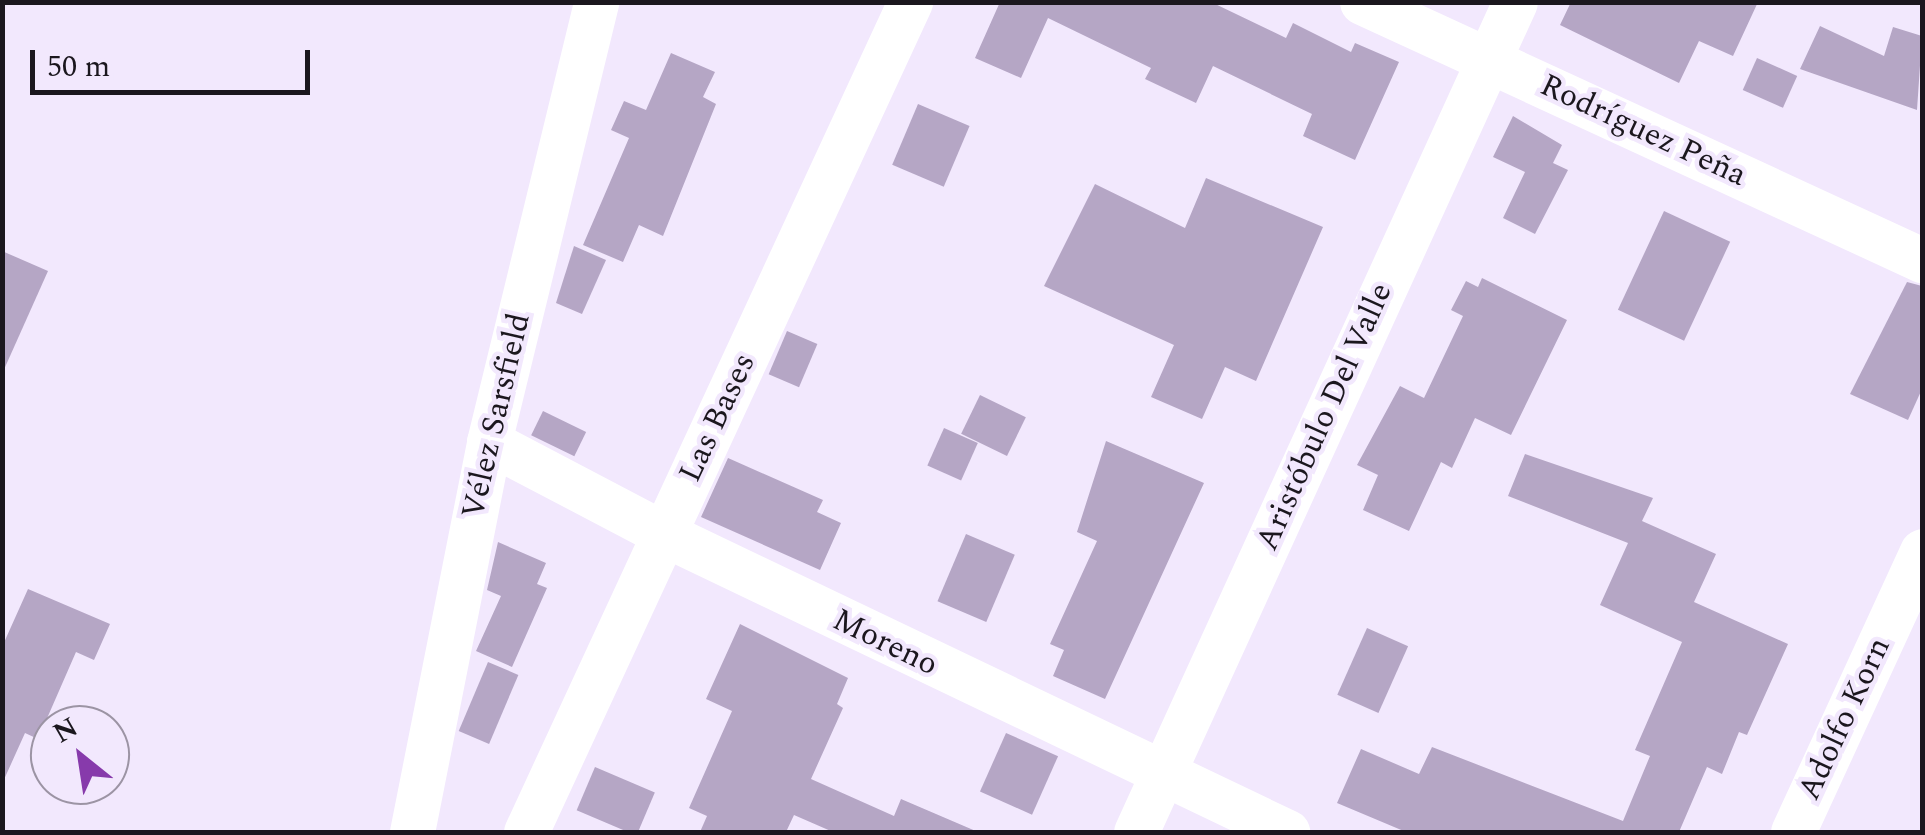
<!DOCTYPE html>
<meta charset="utf-8">
<style>
body{margin:0}
#map{position:relative;width:1925px;height:835px;overflow:hidden;background:#f2e8fd;font-family:Spectral,serif}
div>[style]{position:absolute}
[style*='--x']{left:calc(var(--x)*1px);top:calc(var(--y)*1px);width:calc(var(--w)*1px);rotate:calc(var(--a)*1deg)}
.building>*{inset:0;background:#b5a6c5;transform-origin:0 0}
.minor>*{height:45px;margin:-22.5px;padding:0 22.5px;transform-origin:22.5px;border-radius:22.5px;background:#fff}
span{translate:-50% -50%;white-space:nowrap;text-align:center;line-height:1.15;-webkit-text-stroke:9px #f2e8fd;paint-order:stroke}
.street-label{font-size:32px;color:#1b171e}
.frame{position:absolute;inset:0;border:5px solid #1b171e;pointer-events:none}
.north{position:absolute;left:30px;top:705px;width:100px;height:100px;box-sizing:border-box;background:#f2e8fd;border:2px solid #9c94a4;border-radius:50%;rotate:330deg;font-size:28px;font-weight:700;line-height:40px;text-align:center;color:#1b171e}
.north::after{content:'';display:block;margin:auto;width:35px;height:45px;background:#873aab;clip-path:polygon(50% 0,100% 100%,50% 72%,0 100%)}
.scale{position:absolute;left:30px;top:50px;width:280px;height:45px;box-sizing:border-box;border:5px solid #1b171e;border-top:0;padding-left:12px;font-size:30px;line-height:35px;white-space:nowrap;color:#1b171e;-webkit-text-stroke:8px #f2e8fd;paint-order:stroke}
</style>
<div id="map">
<div class="building">
<i style="clip-path:polygon(1000px 2px,1211px 2px,1286px 38px,1293px 23px,1351px 52px,1355px 43px,1399px 62px,1355px 160px,1303px 136px,1312px 114px,1213px 66px,1196px 103px,1145px 79px,1151px 68px,1048px 18px,1021px 78px,975px 58px)"></i>
<i style="clip-path:polygon(1571px 2px,1758px 2px,1733px 56px,1699px 41px,1679px 83px,1560px 25px)"></i>
<i style="clip-path:polygon(1820px 26px,1884px 56px,1893px 27px,1922px 36px,1917px 110px,1800px 69px)"></i>
<i style="clip-path:polygon(671px 53px,715px 72px,703px 97px,716px 104px,663px 236px,639px 225px,623px 262px,583px 245px,629px 138px,611px 130px,624px 101px,646px 110px)"></i>
<i style="left:1757px;top:58px;width:44px;height:35px;rotate:24deg"></i>
<i style="left:918px;top:104px;width:56px;height:66px;rotate:23deg"></i>
<i style="clip-path:polygon(1513px 116px,1562px 145px,1553px 163px,1568px 170px,1535px 234px,1503px 218px,1525px 172px,1493px 157px)"></i>
<i style="clip-path:polygon(1206px 178px,1323px 227px,1256px 381px,1225px 367px,1202px 419px,1151px 397px,1174px 345px,1044px 286px,1095px 184px,1185px 228px)"></i>
<i style="left:1664px;top:211px;width:73px;height:109px;rotate:25deg"></i>
<i style="clip-path:polygon(574px 246px,606px 260px,582px 314px,556px 303px)"></i>
<i style="clip-path:polygon(2px 251px,48px 271px,2px 374px)"></i>
<i style="clip-path:polygon(1482px 278px,1567px 320px,1511px 435px,1475px 418px,1452px 468px,1441px 462px,1409px 531px,1363px 510px,1378px 475px,1357px 465px,1400px 386px,1424px 398px,1463px 316px,1451px 310px,1466px 281px,1478px 287px)"></i>
<i style="clip-path:polygon(1907px 282px,1922px 286px,1922px 389px,1908px 420px,1850px 394px)"></i>
<i style="left:787px;top:331px;width:33px;height:47px;rotate:23deg"></i>
<i style="left:980px;top:395px;width:51px;height:43px;rotate:26deg"></i>
<i style="left:543px;top:411px;width:48px;height:27px;rotate:26deg"></i>
<i style="left:944px;top:428px;width:37px;height:41px;rotate:24deg"></i>
<i style="clip-path:polygon(1106px 441px,1204px 483px,1105px 699px,1053px 676px,1064px 650px,1050px 644px,1097px 541px,1077px 532px)"></i>
<i style="clip-path:polygon(1525px 454px,1653px 498px,1642px 521px,1716px 554px,1694px 602px,1788px 644px,1747px 735px,1739px 732px,1722px 774px,1707px 767px,1679px 832px,1406px 832px,1337px 803px,1361px 749px,1419px 774px,1432px 747px,1623px 821px,1650px 756px,1635px 750px,1682px 642px,1600px 605px,1628px 543px,1508px 496px)"></i>
<i style="clip-path:polygon(728px 458px,823px 500px,817px 512px,841px 523px,820px 570px,701px 517px)"></i>
<i style="left:966px;top:534px;width:53px;height:73px;rotate:23deg"></i>
<i style="clip-path:polygon(498px 542px,546px 563px,537px 584px,547px 588px,512px 667px,476px 651px,501px 596px,487px 590px)"></i>
<i style="clip-path:polygon(28px 589px,110px 624px,94px 660px,76px 652px,38px 739px,25px 733px,2px 784px,2px 647px)"></i>
<i style="clip-path:polygon(740px 624px,848px 678px,837px 704px,843px 708px,811px 779px,894px 816px,901px 799px,978px 832px,833px 832px,794px 815px,786px 832px,700px 832px,707px 816px,689px 808px,732px 711px,706px 699px)"></i>
<i style="left:1367px;top:628px;width:45px;height:73px;rotate:24deg"></i>
<i style="left:488px;top:662px;width:33px;height:75px;rotate:23deg"></i>
<i style="left:1006px;top:733px;width:57px;height:64px;rotate:24deg"></i>
<i style="left:595px;top:767px;width:65px;height:47px;rotate:23deg"></i>
</div>
<div class="minor">
<i style="--x:1362;--y:2;--w:617;--a:24.74"></i>
<i style="--x:489;--y:442;--w:198;--a:27.7"></i>
<i style="--x:664;--y:534;--w:691;--a:25.56"></i>
<i style="--x:412;--y:832;--w:398;--a:-78.8"></i>
<i style="--x:489;--y:442;--w:453;--a:-76.3"></i>
<i style="--x:526;--y:832;--w:915;--a:-65.17"></i>
<i style="--x:1136;--y:832;--w:912;--a:-65.46"></i>
<i style="--x:1793;--y:832;--w:309;--a:-65.3"></i>
</div>
<div class="street-label">
<span style="left:1643px;top:131px;rotate:25deg">Rodríguez Peña</span>
<span style="left:497px;top:416px;rotate:-77deg">Vélez Sarsfield</span>
<span style="left:1325px;top:417px;rotate:-66deg">Aristóbulo Del Valle</span>
<span style="left:718px;top:418px;rotate:-65deg">Las Bases</span>
<span style="left:885px;top:643px;rotate:26deg">Moreno</span>
<span style="left:1845px;top:719px;rotate:-65deg">Adolfo Korn</span>
</div>
<div class="frame"></div>
<div class="north">N</div>
<div class="scale">50 m</div>
</div>
